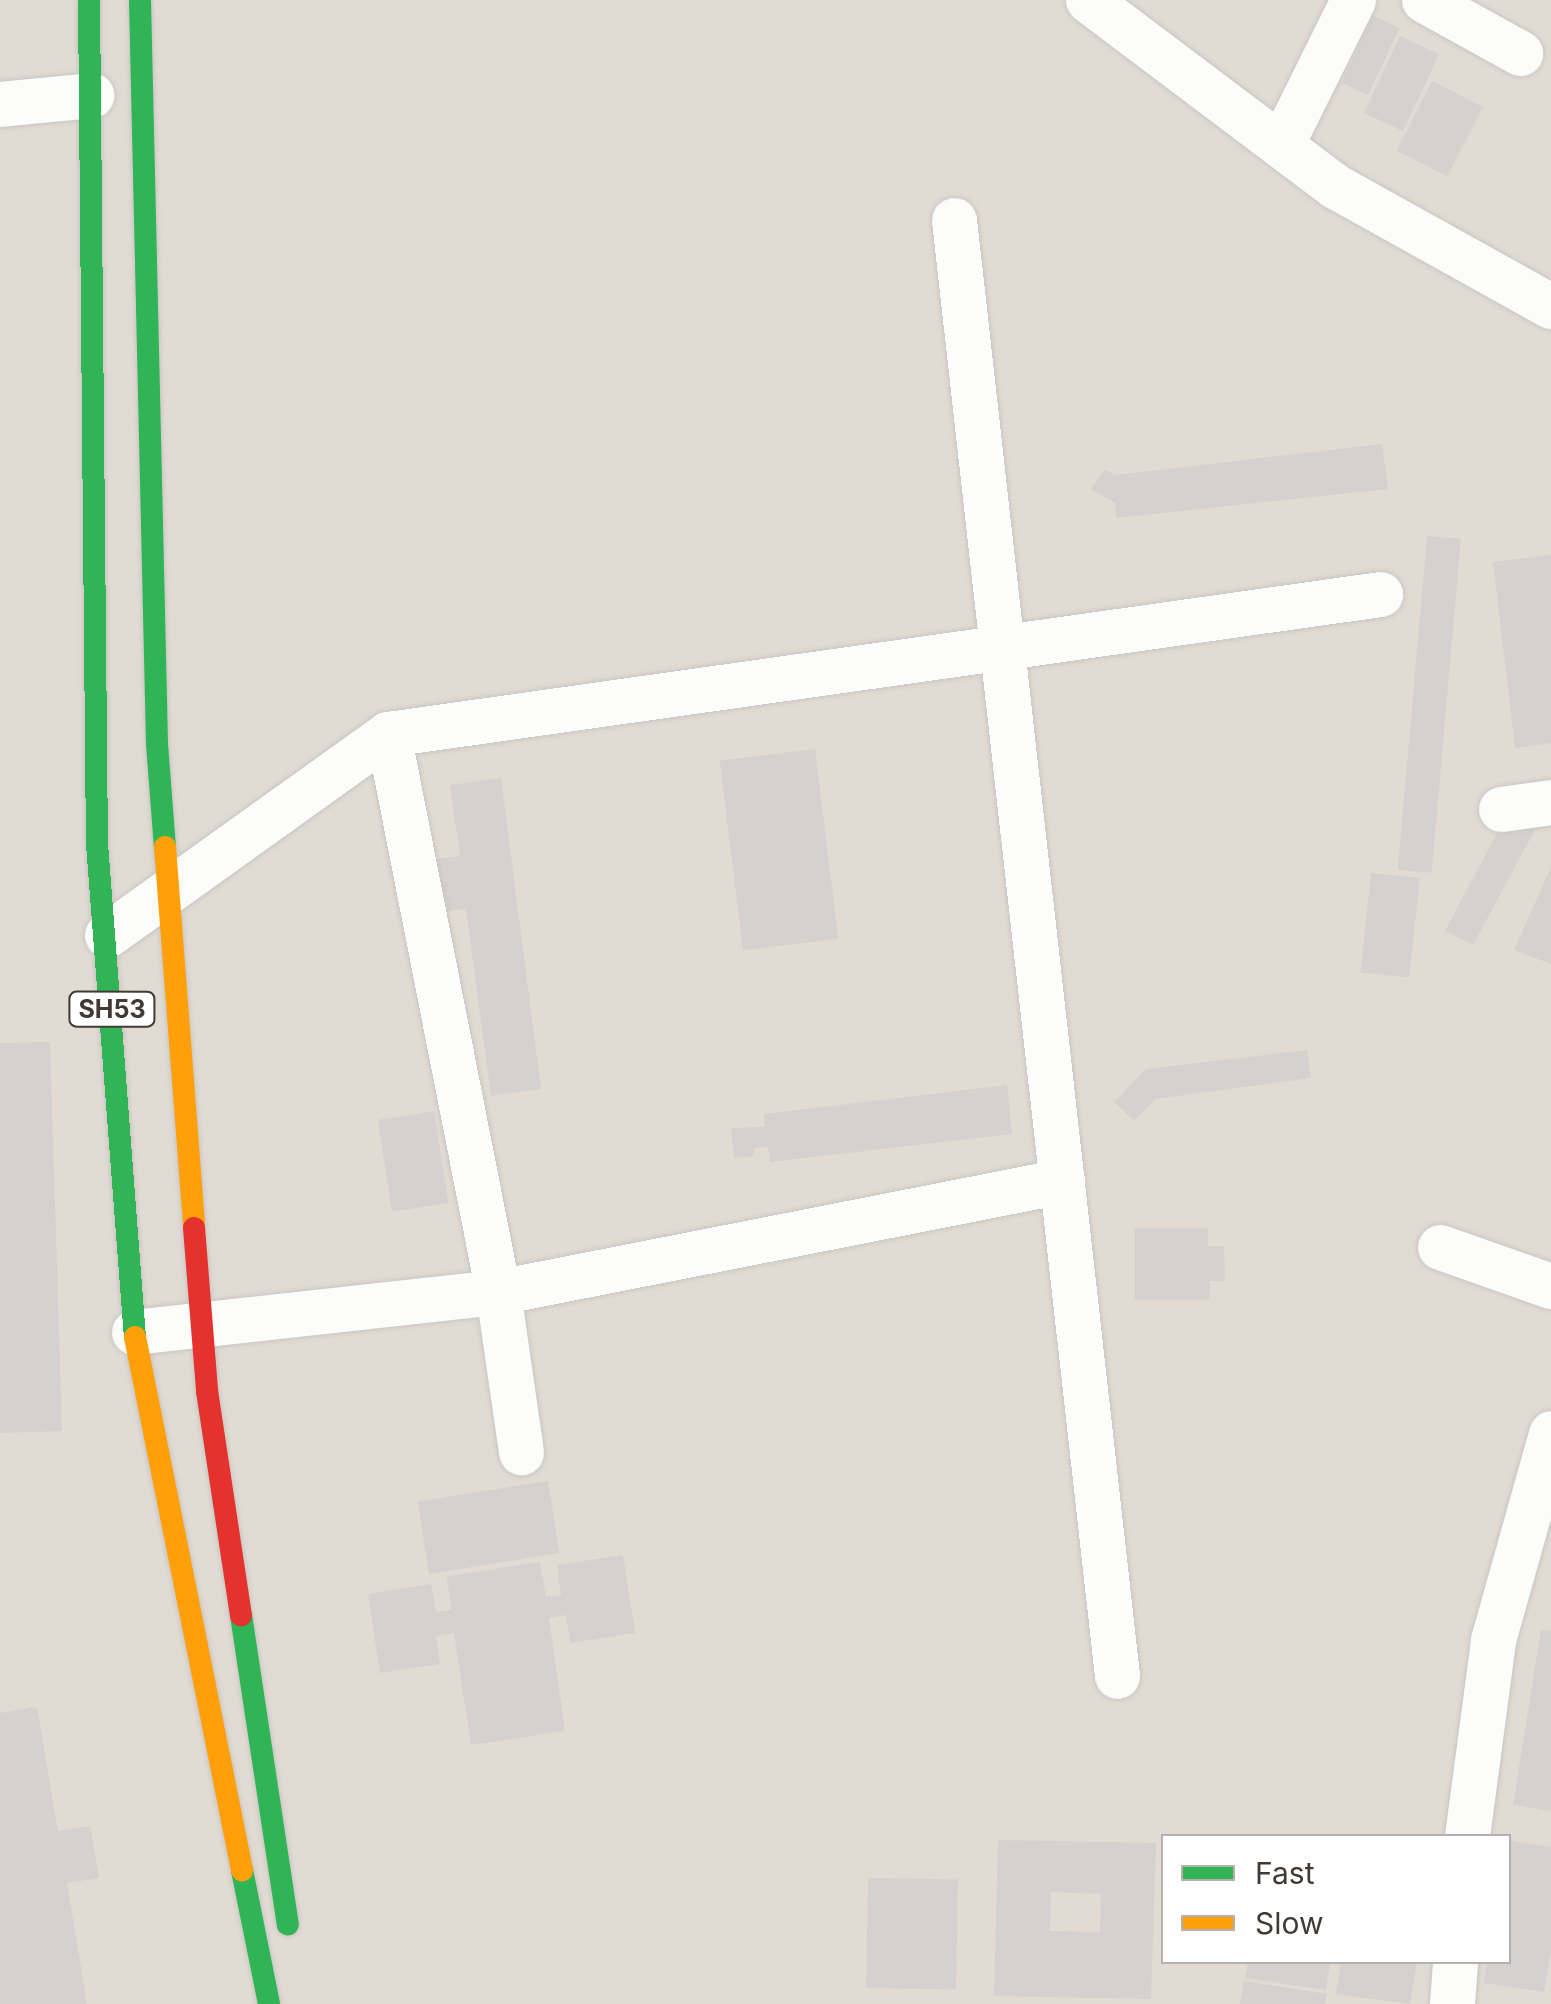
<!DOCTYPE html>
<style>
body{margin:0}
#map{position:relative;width:1551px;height:2004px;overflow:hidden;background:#edeae7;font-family:Inter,sans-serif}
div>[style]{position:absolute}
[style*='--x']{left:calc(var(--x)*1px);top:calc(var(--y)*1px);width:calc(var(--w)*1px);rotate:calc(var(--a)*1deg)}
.residential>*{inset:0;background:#e1dbd4}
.building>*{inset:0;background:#d5d1ce;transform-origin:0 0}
.roads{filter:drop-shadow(0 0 2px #c9c6c3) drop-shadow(0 0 2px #c9c6c3)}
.street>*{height:45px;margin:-22.5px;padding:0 22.5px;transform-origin:22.5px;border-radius:22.5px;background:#fcfcfb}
.fast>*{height:22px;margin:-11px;padding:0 11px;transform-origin:11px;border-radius:11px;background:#30b455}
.slow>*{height:22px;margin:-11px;padding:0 11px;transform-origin:11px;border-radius:11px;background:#ff9f0a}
.jam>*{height:22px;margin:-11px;padding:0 11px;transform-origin:11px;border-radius:11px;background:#e5322d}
span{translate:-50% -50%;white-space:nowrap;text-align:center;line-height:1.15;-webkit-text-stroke:8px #fff;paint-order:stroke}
.shield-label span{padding:2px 8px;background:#fff;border:2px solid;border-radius:8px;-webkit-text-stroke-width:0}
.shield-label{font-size:25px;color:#413a34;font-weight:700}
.legend{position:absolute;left:1161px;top:1834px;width:350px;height:130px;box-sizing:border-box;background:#fff;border:2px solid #b3b0ae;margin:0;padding:12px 18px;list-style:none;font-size:30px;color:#413a34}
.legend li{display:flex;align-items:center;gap:20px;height:50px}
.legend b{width:50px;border:2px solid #b3b0ae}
</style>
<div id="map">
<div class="residential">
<i style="clip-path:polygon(evenodd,0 0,1551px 0,1551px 2004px,0 2004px,0 0,1164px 1836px,1508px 1836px,1508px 1962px,1164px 1962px,1164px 1836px)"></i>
</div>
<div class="building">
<i style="left:1373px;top:16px;width:29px;height:74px;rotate:25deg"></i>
<i style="left:1400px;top:36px;width:43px;height:85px;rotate:25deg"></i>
<i style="left:1432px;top:81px;width:57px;height:78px;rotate:27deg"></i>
<i style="clip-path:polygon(1382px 444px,1388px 489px,1116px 518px,1115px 503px,1091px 489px,1105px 470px,1116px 475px)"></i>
<i style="left:1427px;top:536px;width:34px;height:335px;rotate:5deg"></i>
<i style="clip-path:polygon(1551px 555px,1551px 743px,1515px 748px,1493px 562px)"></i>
<i style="left:815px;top:749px;width:191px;height:96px;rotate:83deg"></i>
<i style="clip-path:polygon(501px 778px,541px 1089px,491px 1096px,466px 909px,438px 912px,431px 860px,460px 856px,450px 785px)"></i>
<i style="clip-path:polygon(1544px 813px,1473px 945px,1445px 931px,1506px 816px)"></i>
<i style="clip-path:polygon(1551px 867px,1551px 964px,1514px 950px)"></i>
<i style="left:1371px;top:873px;width:49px;height:100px;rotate:6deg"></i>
<i style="clip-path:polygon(50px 1042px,62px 1431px,0 1433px,0 1043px)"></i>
<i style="clip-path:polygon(1307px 1050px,1311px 1078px,1155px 1099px,1134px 1121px,1114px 1102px,1146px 1069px)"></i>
<i style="clip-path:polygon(1007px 1085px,1012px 1134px,770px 1162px,768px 1147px,754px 1148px,754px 1156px,734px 1158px,731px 1128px,765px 1127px,764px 1114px)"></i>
<i style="left:434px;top:1111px;width:93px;height:57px;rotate:81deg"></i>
<i style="clip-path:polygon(1135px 1228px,1208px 1228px,1208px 1246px,1224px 1246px,1225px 1281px,1210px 1281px,1210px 1300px,1135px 1300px)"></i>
<i style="left:548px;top:1481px;width:73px;height:132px;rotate:81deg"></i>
<i style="clip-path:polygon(623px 1555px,635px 1633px,570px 1643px,566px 1615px,549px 1618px,565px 1731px,471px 1745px,454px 1633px,436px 1636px,440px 1664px,380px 1673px,368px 1594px,431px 1584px,436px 1612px,451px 1610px,447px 1576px,540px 1562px,546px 1597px,561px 1595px,557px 1565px)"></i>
<i style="clip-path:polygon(1541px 1630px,1551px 1631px,1551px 1811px,1513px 1805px)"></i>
<i style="clip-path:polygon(37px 1707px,58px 1831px,90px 1826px,99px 1878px,67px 1883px,87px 2004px,0 2004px,0 1713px)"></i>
<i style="clip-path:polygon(evenodd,998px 1840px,1156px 1843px,1151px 1999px,994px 1996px,998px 1840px,1051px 1892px,1101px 1894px,1100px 1932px,1050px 1931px,1051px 1892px)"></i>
<i style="clip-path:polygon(1508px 1840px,1551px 1847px,1551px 1951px,1544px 1992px,1484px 1983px,1487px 1962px,1508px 1962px)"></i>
<i style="left:868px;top:1878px;width:90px;height:110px;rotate:1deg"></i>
<i style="clip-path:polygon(1248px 1962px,1330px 1962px,1326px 1990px,1245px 1978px)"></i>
<i style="clip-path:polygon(1341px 1962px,1417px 1962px,1410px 2004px,1336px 1994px)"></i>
<i style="clip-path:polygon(1244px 1981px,1327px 1994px,1325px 2004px,1240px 2004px)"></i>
</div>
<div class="roads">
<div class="street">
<i style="--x:1088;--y:0;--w:309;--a:37"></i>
<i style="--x:1335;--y:186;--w:247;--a:29.1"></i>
<i style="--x:1424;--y:0;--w:110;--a:28.9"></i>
<i style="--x:0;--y:104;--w:92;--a:-5.6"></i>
<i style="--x:1281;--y:145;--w:162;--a:-63.6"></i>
<i style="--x:954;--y:220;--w:1465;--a:83.61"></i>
<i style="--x:388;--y:734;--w:569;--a:78.85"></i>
<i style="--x:498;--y:1292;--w:162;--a:81.8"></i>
<i style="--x:1501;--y:809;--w:50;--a:-8"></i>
<i style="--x:107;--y:935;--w:345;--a:-35.6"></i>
<i style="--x:388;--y:734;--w:1002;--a:-8.03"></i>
<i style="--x:1440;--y:1247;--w:118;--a:19.4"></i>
<i style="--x:134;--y:1332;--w:366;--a:-6.3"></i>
<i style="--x:498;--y:1292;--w:575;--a:-11.13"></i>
<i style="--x:1467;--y:1836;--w:198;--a:-82.4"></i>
<i style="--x:1493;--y:1640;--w:215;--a:-74.3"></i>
<i style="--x:1452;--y:2004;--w:42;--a:-85.9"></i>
</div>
<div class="fast">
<i style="--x:89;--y:0;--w:844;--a:89.46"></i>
<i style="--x:97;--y:844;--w:494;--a:85.6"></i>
<i style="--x:140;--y:0;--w:744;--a:88.69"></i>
<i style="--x:157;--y:744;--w:103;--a:85.6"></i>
<i style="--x:241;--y:1615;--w:313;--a:81.4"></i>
<i style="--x:242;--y:1870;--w:137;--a:78.6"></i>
</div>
<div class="slow">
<i style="--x:165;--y:847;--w:382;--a:85.6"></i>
<i style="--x:135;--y:1337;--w:544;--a:78.65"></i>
</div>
<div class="jam">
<i style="--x:194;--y:1228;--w:164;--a:85.4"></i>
<i style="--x:207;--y:1391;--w:227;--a:81.4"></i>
</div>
</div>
<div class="shield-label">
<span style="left:112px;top:1009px">SH53</span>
</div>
<ul class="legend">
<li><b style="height:12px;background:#30b455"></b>Fast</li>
<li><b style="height:12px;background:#ff9f0a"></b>Slow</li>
</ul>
</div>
